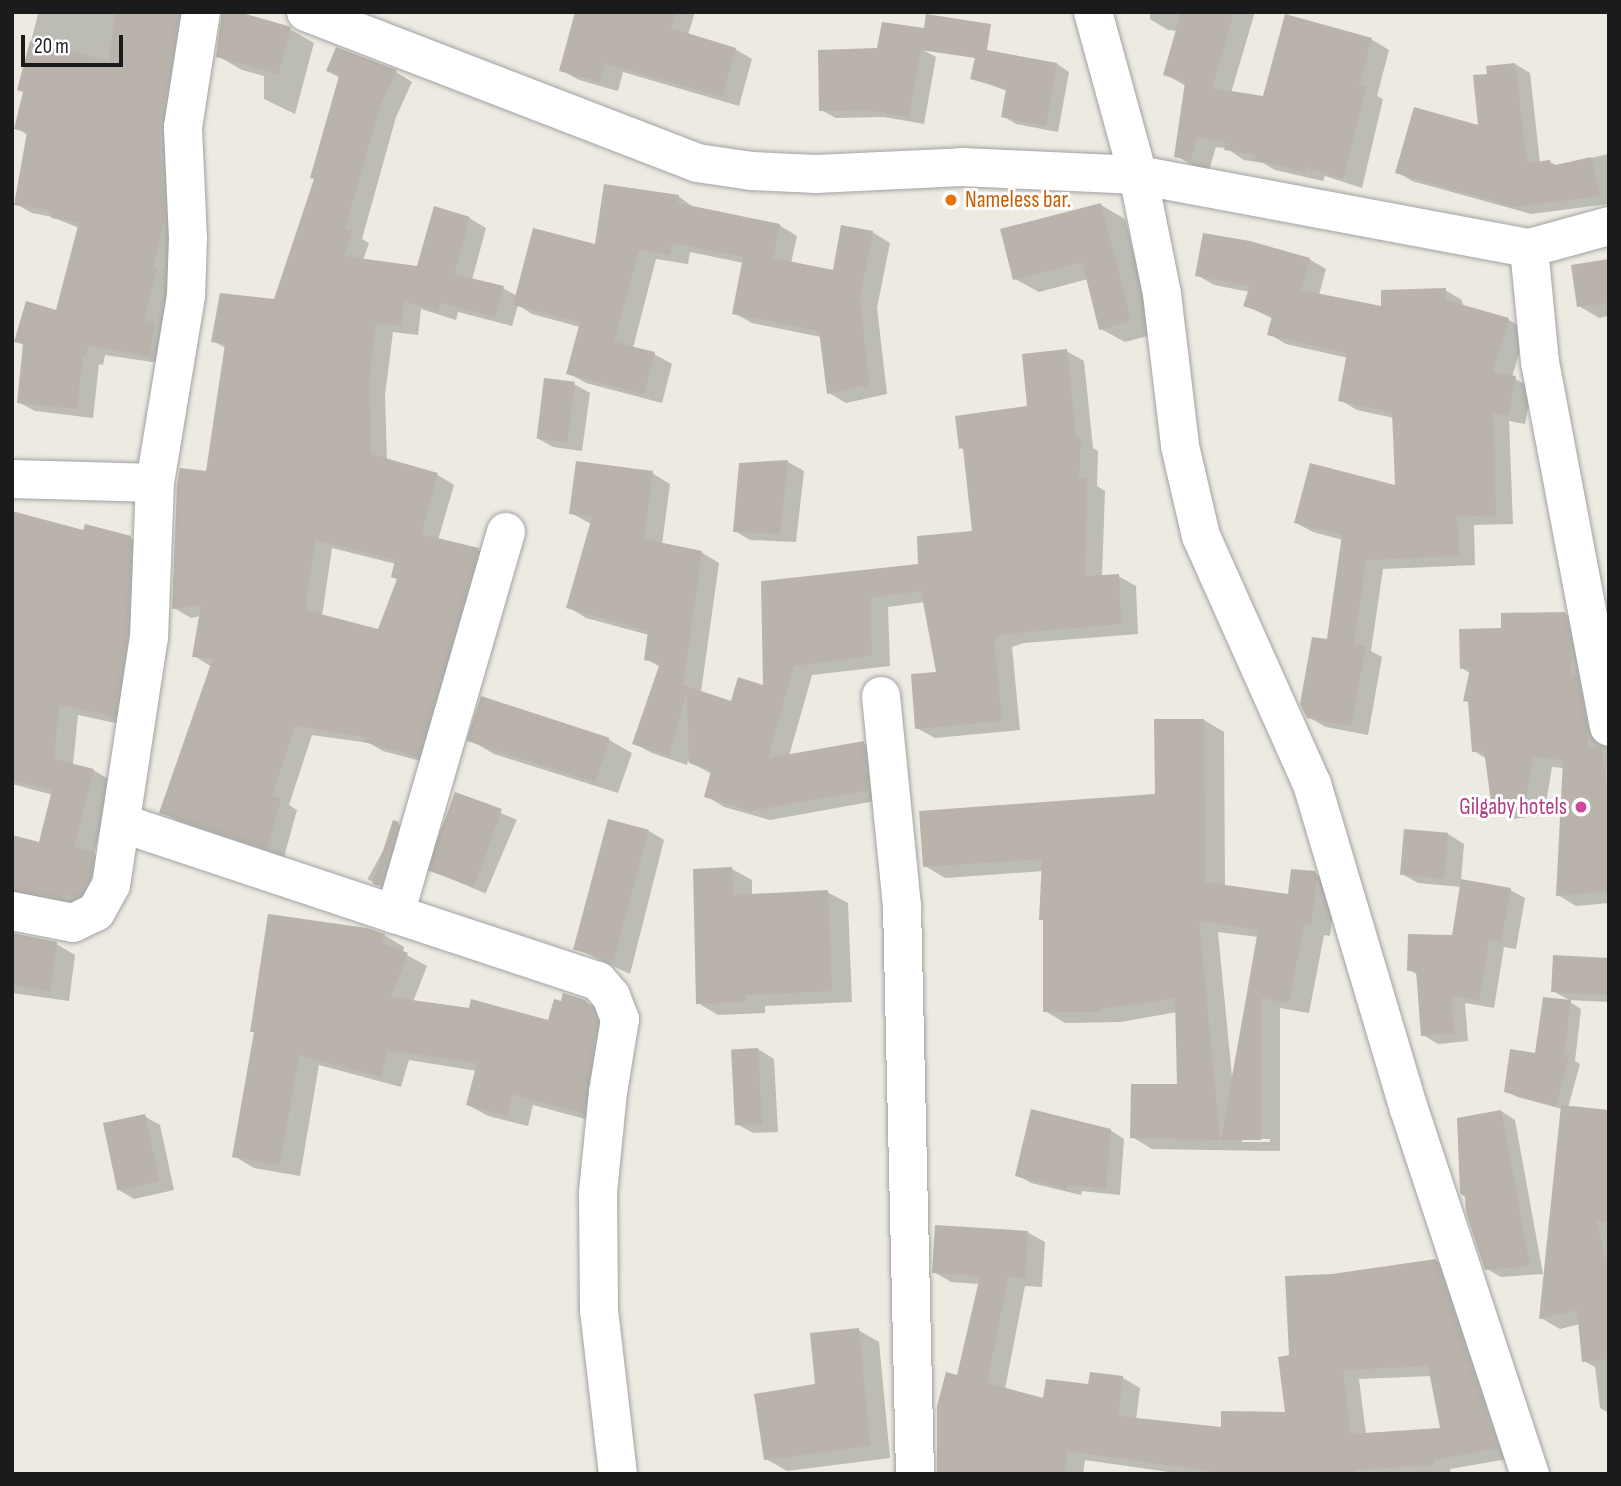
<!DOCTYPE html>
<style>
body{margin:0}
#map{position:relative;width:1621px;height:1486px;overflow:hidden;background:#eceae1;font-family:"Sofia Sans Condensed",sans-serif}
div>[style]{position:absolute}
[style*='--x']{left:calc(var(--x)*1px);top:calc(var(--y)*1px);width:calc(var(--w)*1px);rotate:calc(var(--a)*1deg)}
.shadow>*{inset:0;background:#0003;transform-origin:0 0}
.building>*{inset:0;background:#b9b3ab;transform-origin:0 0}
.roads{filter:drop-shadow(0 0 2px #a2a2a2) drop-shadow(0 0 2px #a2a2a2)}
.minor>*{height:38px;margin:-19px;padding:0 19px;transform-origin:19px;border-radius:19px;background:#fff}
.dots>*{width:19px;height:19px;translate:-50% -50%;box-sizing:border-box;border:4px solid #fff;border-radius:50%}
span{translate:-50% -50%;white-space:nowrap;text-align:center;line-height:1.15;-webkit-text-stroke:6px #fff;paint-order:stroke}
.food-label{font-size:23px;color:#c56008}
.left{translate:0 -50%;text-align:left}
.hotel-label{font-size:23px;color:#b23c85}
.right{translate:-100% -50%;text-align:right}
.frame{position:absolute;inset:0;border:14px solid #1b1b1b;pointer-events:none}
.scale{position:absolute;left:21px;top:35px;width:102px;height:32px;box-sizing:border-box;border:4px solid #1b1b1b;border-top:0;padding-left:9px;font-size:21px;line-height:24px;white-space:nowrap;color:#1b1b1b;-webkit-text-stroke:5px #fff;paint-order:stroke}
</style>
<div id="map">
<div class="shadow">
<i style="clip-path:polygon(31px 12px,198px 12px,166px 364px,105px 355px,103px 365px,99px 364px,93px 418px,35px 411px,18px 402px,25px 346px,16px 341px,57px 312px,79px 228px,52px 217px,32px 213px,16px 204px,28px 135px,16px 128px,25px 93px,19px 89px,38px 14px)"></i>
<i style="clip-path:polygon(577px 12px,695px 12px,688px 35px,735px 49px,752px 59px,739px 106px,623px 72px,618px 91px,579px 80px,561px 70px)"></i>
<i style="clip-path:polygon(1150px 12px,1255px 12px,1231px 93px,1265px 98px,1371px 39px,1389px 50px,1377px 96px,1383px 99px,1362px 188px,1325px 176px,1323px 181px,1275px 170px,1263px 163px,1244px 160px,1226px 148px,1216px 147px,1209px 170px,1194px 166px,1176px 156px,1186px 86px,1165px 74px,1177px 31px,1168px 30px,1150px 19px)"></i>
<i style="clip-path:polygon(290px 29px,314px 43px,295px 114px,264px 99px,264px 76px,242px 70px,218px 56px)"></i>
<i style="clip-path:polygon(921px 49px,936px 57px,924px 124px,884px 117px,836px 118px,821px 110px)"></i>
<i style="clip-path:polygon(1057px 64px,1069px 72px,1058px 132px,1016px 124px,1003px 116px,1007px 91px,972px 78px)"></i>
<i style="clip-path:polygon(1515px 64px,1530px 73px,1540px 163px,1550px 162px,1558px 166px,1608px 154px,1609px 129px,1609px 204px,1531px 214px,1412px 181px,1397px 172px,1480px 127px,1488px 75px)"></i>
<i style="clip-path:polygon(evenodd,328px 71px,396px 72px,412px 82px,396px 117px,362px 239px,369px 243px,363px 260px,418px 268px,469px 218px,486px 228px,472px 280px,503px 288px,517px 296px,678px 196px,696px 209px,779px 225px,797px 236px,791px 263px,834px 272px,872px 232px,890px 243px,877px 308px,887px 394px,846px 403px,829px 393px,821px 337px,752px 323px,734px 313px,744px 263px,690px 252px,688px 264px,656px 259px,633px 348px,654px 354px,672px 364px,662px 403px,586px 383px,568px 373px,580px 327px,532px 314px,518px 305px,512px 326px,458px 312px,456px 320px,421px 309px,418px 335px,393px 332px,385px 395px,387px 461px,438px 475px,454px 485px,438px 540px,478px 550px,495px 559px,435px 765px,383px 751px,369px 743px,312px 735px,289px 805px,297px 810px,284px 857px,178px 821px,161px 812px,212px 667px,194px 656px,201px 616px,191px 618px,174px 608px,207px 473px,226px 348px,213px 341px,276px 301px,316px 179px,340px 78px,328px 71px,332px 548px,396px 564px,398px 579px,379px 631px,322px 616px,332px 548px)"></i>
<i style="clip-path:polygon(1101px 205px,1125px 219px,1155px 334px,1125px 342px,1101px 329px,1088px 279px,1039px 292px,1015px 279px)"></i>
<i style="clip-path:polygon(1309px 259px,1326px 269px,1319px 295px,1383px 308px,1445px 290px,1462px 300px,1463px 307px,1509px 320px,1526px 330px,1512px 377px,1532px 388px,1525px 424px,1509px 421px,1513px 524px,1474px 525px,1475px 565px,1383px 569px,1371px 651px,1382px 657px,1368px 735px,1326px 727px,1308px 717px,1328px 641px,1343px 540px,1313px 532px,1296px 523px,1396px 488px,1394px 418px,1357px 410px,1340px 400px,1348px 358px,1286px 344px,1269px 334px,1273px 319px,1245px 305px,1250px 292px,1214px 285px,1197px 275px)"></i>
<i style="clip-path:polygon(1609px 261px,1609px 316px,1599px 318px,1579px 306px)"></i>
<i style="clip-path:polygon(1066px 351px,1084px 361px,1093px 448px,1098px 451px,1097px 486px,1105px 491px,1102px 577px,1118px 576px,1136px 586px,1138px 634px,1024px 643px,1012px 647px,1020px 730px,935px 738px,917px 728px,938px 673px,925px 602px,888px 607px,890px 666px,812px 675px,789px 756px,863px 743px,881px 753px,886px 799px,770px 820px,724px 807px,706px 796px,712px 774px,688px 761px,687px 765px,652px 753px,634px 743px,660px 667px,646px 659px,649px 635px,586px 618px,568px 607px,591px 524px,571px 513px,652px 473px,670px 484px,662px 544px,701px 552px,719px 563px,701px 692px,732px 703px,765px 687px,763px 583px,920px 566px,974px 532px,965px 450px,961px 448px,1029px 407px)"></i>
<i style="clip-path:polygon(574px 384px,590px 393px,582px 451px,553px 447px,537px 438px)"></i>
<i style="clip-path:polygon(788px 462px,804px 471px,796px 542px,750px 540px,735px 531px,741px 465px)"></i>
<i style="clip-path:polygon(12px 513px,84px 532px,130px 538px,150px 549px,134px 727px,78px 715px,73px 765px,93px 770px,112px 781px,94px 854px,112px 865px,99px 906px,12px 912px,12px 837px,40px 844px,53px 795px,12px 784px)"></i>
<i style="clip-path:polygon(1565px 614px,1583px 625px,1609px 754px,1609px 903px,1576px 906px,1558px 895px,1564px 768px,1552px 767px,1544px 815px,1513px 819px,1494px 808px,1487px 759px,1474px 751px,1470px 703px,1465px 700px,1471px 674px,1462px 668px,1503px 630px)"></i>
<i style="clip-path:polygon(482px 698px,609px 740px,632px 753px,618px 793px,494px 754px,470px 740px)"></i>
<i style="clip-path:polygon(evenodd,1204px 720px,1224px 732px,1225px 887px,1290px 896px,1315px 873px,1336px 888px,1330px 936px,1324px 935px,1309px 1013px,1280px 1008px,1280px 1151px,1152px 1149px,1132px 1137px,1179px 1086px,1177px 1012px,1121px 1022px,1065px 1023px,1045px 1011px,1044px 871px,945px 878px,925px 866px,1156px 795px,1204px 720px,1218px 932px,1258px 937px,1232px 1077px,1218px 932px,1204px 720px,1242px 1138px,1270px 1139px,1270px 1142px,1242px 1142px,1242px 1138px)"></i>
<i style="left:456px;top:794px;width:66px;height:80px;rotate:23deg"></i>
<i style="clip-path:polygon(610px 821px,649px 831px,664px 840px,630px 974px,577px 949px)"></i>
<i style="left:398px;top:824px;width:18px;height:63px;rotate:29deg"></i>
<i style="clip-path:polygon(1406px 831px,1448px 834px,1464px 844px,1461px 881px,1510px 890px,1525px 898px,1516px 949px,1504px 947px,1494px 1008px,1465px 1003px,1468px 1041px,1438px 1044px,1423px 1035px,1418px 975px,1409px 970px,1453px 937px,1462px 887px,1418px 883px,1402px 874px)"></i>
<i style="clip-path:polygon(732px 869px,752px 880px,752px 896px,827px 892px,848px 903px,852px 1002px,765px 1006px,765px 1013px,718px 1015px,698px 1003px)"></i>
<i style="clip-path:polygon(12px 933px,56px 944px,75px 955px,69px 1001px,12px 993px)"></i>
<i style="clip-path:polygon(384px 935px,404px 947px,403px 953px,427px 966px,413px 1002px,549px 1022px,585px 1001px,606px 1014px,604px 1124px,533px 1105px,528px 1126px,488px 1116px,468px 1105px,477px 1071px,409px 1060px,401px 1087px,319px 1065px,300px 1176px,254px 1168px,234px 1156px,255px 1032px)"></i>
<i style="clip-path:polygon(1609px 960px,1609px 1002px,1569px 1000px,1553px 991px)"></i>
<i style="clip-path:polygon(1570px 1002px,1581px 1009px,1575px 1061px,1580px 1064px,1568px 1108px,1609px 1112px,1609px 1413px,1600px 1408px,1595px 1367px,1584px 1361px,1580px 1324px,1560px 1329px,1541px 1318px,1562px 1109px,1517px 1097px,1506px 1091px,1536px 1055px)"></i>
<i style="clip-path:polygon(758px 1049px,774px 1059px,778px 1132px,753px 1133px,737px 1124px)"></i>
<i style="clip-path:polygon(1501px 1111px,1515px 1120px,1543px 1274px,1501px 1277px,1487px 1269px)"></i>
<i style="clip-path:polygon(144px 1116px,160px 1125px,174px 1190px,134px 1199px,119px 1190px)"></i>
<i style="clip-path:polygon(1110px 1130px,1124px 1139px,1120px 1195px,1082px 1191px,1081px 1195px,1031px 1183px,1017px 1175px)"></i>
<i style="clip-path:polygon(evenodd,1027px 1232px,1045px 1242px,1042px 1287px,1025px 1286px,1005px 1389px,1045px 1400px,1123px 1378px,1140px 1388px,1136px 1420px,1223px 1429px,1287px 1414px,1290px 1357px,1332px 1276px,1435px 1260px,1453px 1270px,1513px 1458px,1450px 1469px,1451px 1474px,1183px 1474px,1085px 1460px,1083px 1474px,937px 1474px,938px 1406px,959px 1377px,980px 1284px,951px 1282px,934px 1272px,1027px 1232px,1432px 1376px,1442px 1429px,1366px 1434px,1359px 1379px,1432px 1376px)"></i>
<i style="clip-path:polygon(858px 1330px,879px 1342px,890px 1458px,787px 1471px,766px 1459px)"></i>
</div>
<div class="building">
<i style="clip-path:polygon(115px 12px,179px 12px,159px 133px,165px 217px,153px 268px,157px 269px,144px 320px,155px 322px,150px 356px,89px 346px,86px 357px,83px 356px,77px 409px,17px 403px,23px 344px,14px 342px,26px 301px,56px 310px,79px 222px,51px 218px,52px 211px,14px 205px,27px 132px,14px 129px,23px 92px,17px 90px,30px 41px,109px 61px)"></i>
<i style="clip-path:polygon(222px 12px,239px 12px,291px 27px,278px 74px,216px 57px)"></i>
<i style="clip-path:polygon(575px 12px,675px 12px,671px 28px,736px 48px,722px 97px,605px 63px,600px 82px,559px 71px)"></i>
<i style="clip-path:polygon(1181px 12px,1234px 12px,1212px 88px,1263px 96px,1285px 14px,1372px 38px,1359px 86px,1366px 87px,1343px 179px,1306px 167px,1305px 172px,1255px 160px,1256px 155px,1224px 150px,1225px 141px,1197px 137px,1191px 160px,1174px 157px,1185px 82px,1163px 75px)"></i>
<i style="clip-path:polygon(926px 14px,991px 24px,987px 50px,1057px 63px,1046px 126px,1001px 117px,1006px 89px,970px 79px,975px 58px,921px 50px,909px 117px,868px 110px,819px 111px,818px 50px,877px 48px,882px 22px,924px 28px)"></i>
<i style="clip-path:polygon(evenodd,336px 47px,397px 70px,380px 107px,345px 229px,352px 231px,344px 256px,417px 266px,434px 206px,470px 217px,454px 274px,504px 286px,495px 317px,441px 303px,438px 312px,404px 301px,401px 326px,376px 323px,369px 384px,371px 454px,438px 473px,421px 534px,479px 548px,418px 757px,364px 742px,365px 737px,295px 726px,272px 796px,281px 799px,267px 849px,159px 813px,213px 658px,192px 657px,201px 605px,172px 609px,177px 485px,180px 468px,206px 471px,225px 344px,211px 342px,220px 293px,274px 299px,314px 179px,310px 178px,339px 76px,326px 71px,336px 47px,315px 540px,395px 560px,391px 577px,397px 579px,378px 629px,305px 610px,315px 540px)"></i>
<i style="clip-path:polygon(1515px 63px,1527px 163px,1550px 160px,1551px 166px,1591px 157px,1600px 196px,1515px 207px,1395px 173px,1414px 107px,1478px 125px,1473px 75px,1487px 74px,1486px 66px)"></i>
<i style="clip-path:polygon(604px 184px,679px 195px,678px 203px,780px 224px,773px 258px,833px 270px,841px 225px,873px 231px,860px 298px,869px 385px,827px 394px,819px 331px,732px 314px,743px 257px,672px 243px,670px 255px,639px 250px,614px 342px,655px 352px,644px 394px,566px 374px,580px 322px,513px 305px,533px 228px,595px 244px)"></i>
<i style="clip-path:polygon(1101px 203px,1131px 321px,1099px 330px,1082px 262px,1013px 280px,1000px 229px)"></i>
<i style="clip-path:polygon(1203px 233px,1250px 241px,1310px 258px,1301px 290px,1381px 306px,1381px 290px,1446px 288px,1446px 300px,1509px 318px,1493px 372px,1516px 376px,1508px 415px,1493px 413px,1496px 515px,1457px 517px,1459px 556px,1366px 560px,1354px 644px,1366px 646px,1351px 726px,1307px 718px,1300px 704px,1312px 637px,1327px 639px,1342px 535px,1294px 523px,1310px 463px,1395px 485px,1392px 412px,1338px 401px,1347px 353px,1267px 335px,1272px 316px,1243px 306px,1250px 286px,1195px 276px)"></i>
<i style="clip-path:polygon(1609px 259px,1609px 303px,1577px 307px,1571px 265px)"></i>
<i style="clip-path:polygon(1067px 349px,1076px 438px,1081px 438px,1079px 479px,1087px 479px,1085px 576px,1119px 574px,1121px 624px,1005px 634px,994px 638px,1002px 721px,915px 729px,911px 674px,936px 672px,921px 591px,870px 598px,872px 656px,794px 666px,768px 758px,864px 741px,868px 790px,751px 811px,704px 797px,711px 771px,689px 763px,687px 691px,669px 756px,632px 744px,660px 663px,644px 660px,648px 631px,566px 608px,592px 517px,569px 514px,576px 461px,653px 471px,644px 539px,702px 551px,683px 685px,731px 701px,738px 677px,763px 685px,761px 581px,918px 564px,917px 536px,972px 531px,963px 448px,959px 449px,955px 416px,1027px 406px,1022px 354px)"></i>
<i style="left:544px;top:378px;width:31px;height:61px;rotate:7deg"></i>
<i style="clip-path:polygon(788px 460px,780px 534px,733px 532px,739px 463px)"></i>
<i style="clip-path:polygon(12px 511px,83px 530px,85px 524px,131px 536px,127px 636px,115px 717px,59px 705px,54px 759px,94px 769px,74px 847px,94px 852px,90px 878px,80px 895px,75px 898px,63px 894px,62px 899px,12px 890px,12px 835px,39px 842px,52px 790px,12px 780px)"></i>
<i style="clip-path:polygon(1565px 612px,1571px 643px,1571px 675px,1577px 675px,1588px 733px,1587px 746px,1602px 748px,1609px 818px,1609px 891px,1556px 896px,1563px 760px,1533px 757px,1525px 805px,1492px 809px,1484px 751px,1472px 752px,1468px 702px,1463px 701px,1470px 669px,1460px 669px,1459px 629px,1501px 628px,1501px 613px)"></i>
<i style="left:481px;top:696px;width:135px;height:47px;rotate:18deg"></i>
<i style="clip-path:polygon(1154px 719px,1204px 719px,1205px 882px,1288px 894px,1291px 869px,1315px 871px,1317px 876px,1311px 925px,1304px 924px,1289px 1003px,1261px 998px,1261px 1140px,1221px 1140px,1258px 930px,1199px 921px,1220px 1140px,1130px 1138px,1131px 1084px,1177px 1084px,1175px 998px,1101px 1009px,1101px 1012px,1043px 1012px,1043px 920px,1039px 920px,1042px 859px,923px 867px,919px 811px,1155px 794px)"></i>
<i style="left:455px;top:792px;width:50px;height:83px;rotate:20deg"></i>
<i style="left:608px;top:819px;width:42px;height:135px;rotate:15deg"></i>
<i style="left:393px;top:820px;width:6px;height:67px;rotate:18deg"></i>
<i style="left:1404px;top:829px;width:44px;height:46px;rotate:5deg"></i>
<i style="clip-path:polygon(732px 867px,733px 895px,828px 890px,832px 991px,745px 995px,746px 1002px,696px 1004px,693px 869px)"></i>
<i style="clip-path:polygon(1461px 879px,1511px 888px,1501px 942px,1489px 940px,1479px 1000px,1451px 996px,1454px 1033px,1421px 1036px,1416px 971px,1407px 971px,1408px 934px,1452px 935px)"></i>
<i style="clip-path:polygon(268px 914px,367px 928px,385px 934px,382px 943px,408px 953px,391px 997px,469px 1008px,471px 999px,548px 1020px,554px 999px,561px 1001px,563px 993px,585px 1000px,597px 1021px,584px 1114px,513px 1094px,507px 1116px,466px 1105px,477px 1063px,388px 1050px,381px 1077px,299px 1055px,280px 1165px,232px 1157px,254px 1032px,250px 1032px)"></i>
<i style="clip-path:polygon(12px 933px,57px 942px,50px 991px,12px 985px)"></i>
<i style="left:1553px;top:955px;width:56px;height:37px;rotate:3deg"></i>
<i style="clip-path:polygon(1543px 997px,1571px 1000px,1564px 1055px,1569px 1056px,1556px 1106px,1504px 1092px,1510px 1049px,1535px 1053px)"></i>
<i style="left:758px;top:1048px;width:76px;height:27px;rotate:87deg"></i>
<i style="clip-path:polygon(1561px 1105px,1609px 1110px,1609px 1221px,1597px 1222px,1609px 1272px,1609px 1359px,1582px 1362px,1577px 1310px,1539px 1319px)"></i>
<i style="clip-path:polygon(1031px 1109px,1111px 1129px,1106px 1188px,1068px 1185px,1067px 1189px,1015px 1176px)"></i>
<i style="clip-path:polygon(1501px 1110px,1530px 1266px,1485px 1270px,1466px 1212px,1465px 1197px,1460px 1193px,1457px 1118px)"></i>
<i style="left:145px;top:1114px;width:69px;height:43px;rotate:78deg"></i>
<i style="clip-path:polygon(evenodd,935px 1225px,1028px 1231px,1025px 1278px,1008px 1277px,987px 1383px,1043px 1398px,1046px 1379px,1088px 1384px,1090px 1372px,1123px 1376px,1118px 1416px,1221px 1427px,1221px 1411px,1285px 1412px,1278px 1357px,1289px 1355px,1285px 1276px,1332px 1274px,1436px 1259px,1497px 1448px,1434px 1460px,1434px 1465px,1355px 1470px,1355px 1474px,1231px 1474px,1067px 1451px,1064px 1474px,937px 1474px,937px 1406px,946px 1372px,957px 1375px,980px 1276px,932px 1273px,935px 1225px,1428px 1366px,1440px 1428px,1350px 1434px,1343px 1370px,1428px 1366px)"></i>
<i style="clip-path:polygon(859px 1328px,870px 1446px,764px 1460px,754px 1394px,815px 1384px,810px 1333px)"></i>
</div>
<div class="roads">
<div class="minor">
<i style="--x:306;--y:12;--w:419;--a:21.1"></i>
<i style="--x:697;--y:163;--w:56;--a:8.3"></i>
<i style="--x:752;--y:171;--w:64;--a:2.7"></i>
<i style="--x:816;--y:174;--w:146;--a:-2.7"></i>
<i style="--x:962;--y:167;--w:176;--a:2.6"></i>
<i style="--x:1138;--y:175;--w:398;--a:10.6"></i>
<i style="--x:1529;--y:248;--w:115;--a:84.5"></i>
<i style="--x:1540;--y:362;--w:371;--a:79.3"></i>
<i style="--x:1093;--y:12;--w:169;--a:74.6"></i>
<i style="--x:1138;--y:175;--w:121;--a:78.6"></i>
<i style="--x:1162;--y:294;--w:153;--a:83.2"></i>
<i style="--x:1180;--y:446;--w:92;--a:76.9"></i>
<i style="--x:1201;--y:536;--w:272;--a:65.9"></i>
<i style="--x:1312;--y:784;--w:339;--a:73.4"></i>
<i style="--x:1409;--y:1109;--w:385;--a:71.7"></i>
<i style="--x:1529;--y:248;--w:83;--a:-15.4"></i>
<i style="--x:12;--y:479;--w:143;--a:1.6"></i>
<i style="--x:506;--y:532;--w:398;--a:106.2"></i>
<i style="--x:395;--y:914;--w:214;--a:18.3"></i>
<i style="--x:598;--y:981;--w:20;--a:49"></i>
<i style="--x:611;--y:996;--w:25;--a:69"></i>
<i style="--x:620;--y:1019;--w:74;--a:99.3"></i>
<i style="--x:608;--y:1092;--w:101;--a:95.7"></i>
<i style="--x:598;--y:1193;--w:117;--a:89.5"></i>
<i style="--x:599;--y:1310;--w:165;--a:83.4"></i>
<i style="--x:881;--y:696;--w:211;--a:84.3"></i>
<i style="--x:902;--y:906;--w:568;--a:88.69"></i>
<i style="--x:121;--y:823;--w:289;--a:18.4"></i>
<i style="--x:12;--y:911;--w:62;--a:11.1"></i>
<i style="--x:73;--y:923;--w:25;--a:-26"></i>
<i style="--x:96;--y:912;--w:31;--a:-61"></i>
<i style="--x:111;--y:885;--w:250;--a:-81.3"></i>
<i style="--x:149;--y:638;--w:155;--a:-87.8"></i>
<i style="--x:155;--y:483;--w:191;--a:-80.6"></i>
<i style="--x:186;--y:295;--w:56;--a:-88"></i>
<i style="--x:188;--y:239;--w:112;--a:-92.6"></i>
<i style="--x:183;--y:127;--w:116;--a:-81.1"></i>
</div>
</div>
<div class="dots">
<i style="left:951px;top:200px;background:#e8710a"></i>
<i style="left:1581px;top:807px;background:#d1479c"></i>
</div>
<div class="food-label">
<span class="left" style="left:965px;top:200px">Nameless bar.</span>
</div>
<div class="hotel-label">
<span class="right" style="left:1567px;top:807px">Gilgaby hotels</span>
</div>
<div class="frame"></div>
<div class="scale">20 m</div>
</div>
